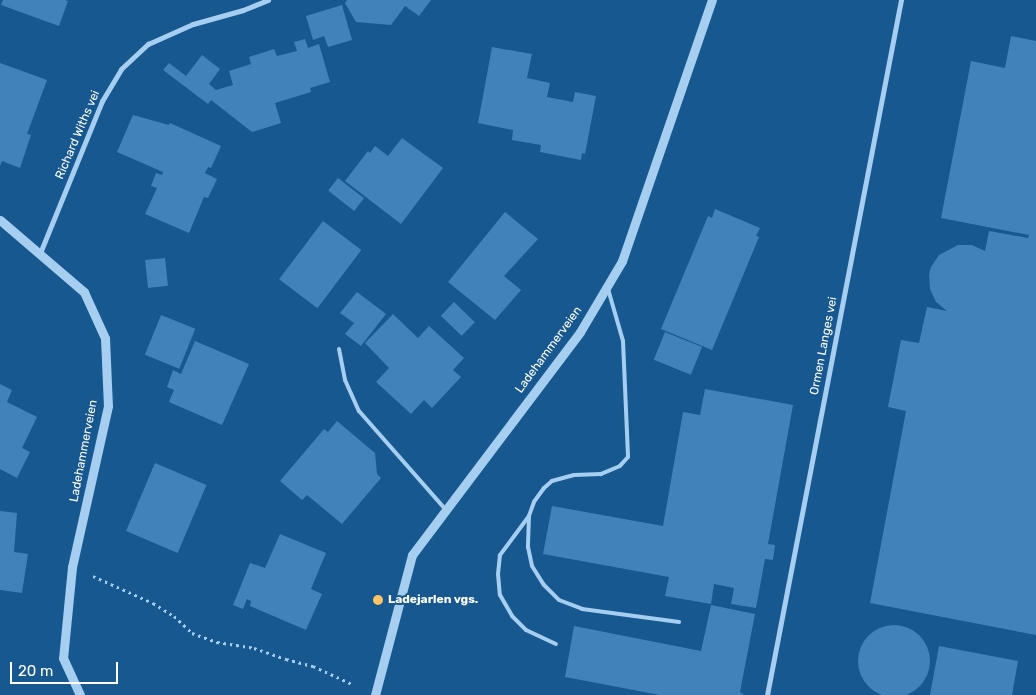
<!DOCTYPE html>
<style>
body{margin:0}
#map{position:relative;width:1036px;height:695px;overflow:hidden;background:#175891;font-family:Rubik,sans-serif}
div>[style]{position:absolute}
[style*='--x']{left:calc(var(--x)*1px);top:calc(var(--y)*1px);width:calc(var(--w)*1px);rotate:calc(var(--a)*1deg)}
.building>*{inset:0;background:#4082b9;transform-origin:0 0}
.round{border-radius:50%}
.path>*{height:3px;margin-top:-1.5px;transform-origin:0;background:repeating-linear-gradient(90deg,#a5cef0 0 2.5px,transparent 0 6.5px)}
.service>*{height:4px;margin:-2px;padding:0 2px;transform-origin:2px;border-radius:2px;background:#a5cef0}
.minor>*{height:5px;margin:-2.5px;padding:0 2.5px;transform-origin:2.5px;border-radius:2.5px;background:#a5cef0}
.tertiary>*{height:9px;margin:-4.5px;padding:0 4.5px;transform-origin:4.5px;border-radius:4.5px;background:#a5cef0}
.dots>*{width:14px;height:14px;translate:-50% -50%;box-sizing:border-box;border:2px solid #175891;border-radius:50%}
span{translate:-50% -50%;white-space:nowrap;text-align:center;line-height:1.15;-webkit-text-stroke:4px #175891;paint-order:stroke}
.street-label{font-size:12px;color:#fff}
.poi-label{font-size:12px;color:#fff;font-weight:700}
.left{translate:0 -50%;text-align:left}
.scale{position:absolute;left:10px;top:662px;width:108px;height:22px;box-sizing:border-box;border:2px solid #fff;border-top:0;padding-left:6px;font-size:15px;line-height:18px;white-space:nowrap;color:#fff;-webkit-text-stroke:4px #175891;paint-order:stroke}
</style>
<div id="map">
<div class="building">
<i style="clip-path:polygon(3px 0,65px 0,68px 1px,59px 26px,1px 5px)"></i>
<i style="clip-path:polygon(347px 0,431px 0,419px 16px,405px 6px,391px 25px,356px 22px,345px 3px)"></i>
<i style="clip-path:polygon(342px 5px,352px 40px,328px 47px,324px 36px,313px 40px,306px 16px)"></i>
<i style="clip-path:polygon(1011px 36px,1036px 41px,1036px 635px,870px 603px,906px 411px,888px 407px,901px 340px,919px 343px,927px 307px,947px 311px,936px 302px,930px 289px,929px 274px,931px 267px,939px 255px,958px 245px,972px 245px,985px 251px,989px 231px,1028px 238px,1029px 235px,941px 218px,971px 61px,1005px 68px)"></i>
<i style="clip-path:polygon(305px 39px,308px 48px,319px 44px,330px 82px,310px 88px,311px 92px,275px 103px,281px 123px,252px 132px,211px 100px,208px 104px,163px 70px,169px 63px,186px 76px,202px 55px,220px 69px,209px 84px,216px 90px,233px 85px,229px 71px,251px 64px,249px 57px,274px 49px,277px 56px,297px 51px,294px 42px)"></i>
<i style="clip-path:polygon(492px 47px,532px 54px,527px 78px,550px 83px,547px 97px,573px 102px,575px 92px,596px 96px,585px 154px,582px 153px,581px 160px,540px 152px,541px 145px,512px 140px,513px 130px,478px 123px)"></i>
<i style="clip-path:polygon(0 63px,47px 80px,27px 134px,31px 135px,20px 168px,2px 161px,0 166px)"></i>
<i style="clip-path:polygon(133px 115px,169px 125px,170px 123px,221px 146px,211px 168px,208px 167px,205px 173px,217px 179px,208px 198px,204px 197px,189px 233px,145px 214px,157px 188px,151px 186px,156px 173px,162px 175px,163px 172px,117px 152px)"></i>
<i style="clip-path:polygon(402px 138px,443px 168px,401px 224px,345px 181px,368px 151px,370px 153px,375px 146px,388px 156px)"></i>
<i style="left:338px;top:178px;width:33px;height:16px;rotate:38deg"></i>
<i style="clip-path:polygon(715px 209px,760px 228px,756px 236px,759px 237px,712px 350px,661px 329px,708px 216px,712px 218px)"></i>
<i style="clip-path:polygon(505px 212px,538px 239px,504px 276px,521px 290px,495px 320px,448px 282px)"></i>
<i style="left:323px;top:221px;width:48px;height:73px;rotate:37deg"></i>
<i style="left:165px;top:258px;width:28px;height:20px;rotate:84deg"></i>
<i style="clip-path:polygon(357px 292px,386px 314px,361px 346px,345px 334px,354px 323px,340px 313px)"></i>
<i style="left:454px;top:302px;width:29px;height:19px;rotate:44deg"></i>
<i style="clip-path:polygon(393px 314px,418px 338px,429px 326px,464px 358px,453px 370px,461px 377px,432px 408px,424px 400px,411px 414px,376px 382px,389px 368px,365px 343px)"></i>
<i style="left:161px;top:315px;width:37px;height:43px;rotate:22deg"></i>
<i style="left:665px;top:332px;width:40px;height:30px;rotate:22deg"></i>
<i style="clip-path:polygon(195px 341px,249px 364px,222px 425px,169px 402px,174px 390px,167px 387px,173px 370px,181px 374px)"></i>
<i style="clip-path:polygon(0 384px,12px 390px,7px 402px,37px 417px,22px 448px,30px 452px,17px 478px,0 469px)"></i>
<i style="clip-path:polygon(705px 389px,793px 405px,768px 544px,775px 545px,773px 560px,765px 559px,756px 608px,731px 604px,734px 588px,714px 584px,711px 604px,665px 596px,669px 577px,543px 554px,552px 506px,663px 526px,683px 412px,700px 415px)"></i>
<i style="clip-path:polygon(337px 421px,375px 453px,377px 474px,381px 478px,342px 524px,307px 495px,302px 500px,280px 481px,324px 429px,328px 432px)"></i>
<i style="left:155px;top:463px;width:56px;height:74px;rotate:23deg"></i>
<i style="clip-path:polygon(0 511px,17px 513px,14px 552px,28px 554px,22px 593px,0 590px)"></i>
<i style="clip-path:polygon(280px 534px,326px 553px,311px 589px,322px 594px,306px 630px,250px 606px,251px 601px,247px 599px,243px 609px,233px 605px,250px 563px,265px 568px)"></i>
<i style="clip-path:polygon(711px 605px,755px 614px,740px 692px,744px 695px,660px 695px,565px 677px,574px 626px,701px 651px)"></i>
<i class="round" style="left:858px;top:625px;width:72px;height:72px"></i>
<i style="clip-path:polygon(939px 646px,1018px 661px,1012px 695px,930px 695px)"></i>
</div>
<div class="path">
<i style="--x:93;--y:576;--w:66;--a:24.2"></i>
<i style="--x:153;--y:603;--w:25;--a:32"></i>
<i style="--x:174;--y:616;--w:25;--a:43"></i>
<i style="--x:192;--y:633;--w:27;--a:20"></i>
<i style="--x:217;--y:642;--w:37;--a:9"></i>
<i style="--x:254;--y:648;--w:34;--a:19"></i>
<i style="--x:286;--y:659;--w:28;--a:15"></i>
<i style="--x:313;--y:666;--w:45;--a:24.9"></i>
</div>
<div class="service">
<i style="--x:608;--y:289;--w:54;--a:73.9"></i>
<i style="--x:623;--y:341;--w:116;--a:87.5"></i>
<i style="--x:628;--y:457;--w:12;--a:132"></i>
<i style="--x:620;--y:466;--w:21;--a:157"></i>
<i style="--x:601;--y:474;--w:27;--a:178"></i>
<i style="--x:574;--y:475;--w:23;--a:165"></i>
<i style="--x:552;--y:481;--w:11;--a:139"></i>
<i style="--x:544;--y:488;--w:17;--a:126"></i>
<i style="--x:534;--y:502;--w:15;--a:110"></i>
<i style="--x:529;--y:516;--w:31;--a:92"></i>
<i style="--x:528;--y:547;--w:19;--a:78"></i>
<i style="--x:532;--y:566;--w:22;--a:58"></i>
<i style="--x:544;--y:585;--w:21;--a:45"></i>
<i style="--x:559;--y:600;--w:25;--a:21"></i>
<i style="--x:582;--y:609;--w:98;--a:7.6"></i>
<i style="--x:339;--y:349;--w:32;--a:79"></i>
<i style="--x:345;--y:380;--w:34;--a:66"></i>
<i style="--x:359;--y:411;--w:132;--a:48.7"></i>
<i style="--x:529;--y:516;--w:49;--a:126.6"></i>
<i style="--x:500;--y:555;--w:19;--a:96"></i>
<i style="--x:498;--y:574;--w:21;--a:85"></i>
<i style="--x:500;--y:595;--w:24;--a:60"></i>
<i style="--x:512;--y:616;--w:20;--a:45"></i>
<i style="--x:526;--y:630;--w:33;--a:25"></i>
</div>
<div class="minor">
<i style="--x:40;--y:253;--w:164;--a:-67.8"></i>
<i style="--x:102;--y:101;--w:37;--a:-59"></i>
<i style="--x:121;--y:69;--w:37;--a:-43"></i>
<i style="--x:148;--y:44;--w:49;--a:-24"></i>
<i style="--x:193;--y:24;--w:52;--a:-15.6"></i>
<i style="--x:243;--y:10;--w:27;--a:-22"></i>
<i style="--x:767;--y:695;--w:708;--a:-79.09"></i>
</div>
<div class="tertiary">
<i style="--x:0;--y:220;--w:111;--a:40.6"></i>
<i style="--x:84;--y:292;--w:51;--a:65.5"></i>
<i style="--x:105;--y:338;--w:68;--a:87.5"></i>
<i style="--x:108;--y:406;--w:165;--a:102.6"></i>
<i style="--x:72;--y:567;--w:91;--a:95.6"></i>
<i style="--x:63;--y:658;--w:41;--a:65.3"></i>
<i style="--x:375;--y:695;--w:145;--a:-75.2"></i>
<i style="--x:412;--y:555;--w:279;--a:-53"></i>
<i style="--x:580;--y:332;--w:82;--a:-59.4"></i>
<i style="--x:622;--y:261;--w:276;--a:-71"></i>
</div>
<div class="dots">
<i style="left:378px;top:600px;background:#ffc364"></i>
</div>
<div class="street-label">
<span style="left:78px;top:135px;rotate:-67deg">Richard Withs vei</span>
<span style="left:824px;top:346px;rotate:-79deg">Ormen Langes vei</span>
<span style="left:549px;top:350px;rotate:-54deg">Ladehammerveien</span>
<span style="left:84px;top:451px;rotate:-79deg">Ladehammerveien</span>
</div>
<div class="poi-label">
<span class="left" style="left:388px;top:600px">Ladejarlen vgs.</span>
</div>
<div class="scale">20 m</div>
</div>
